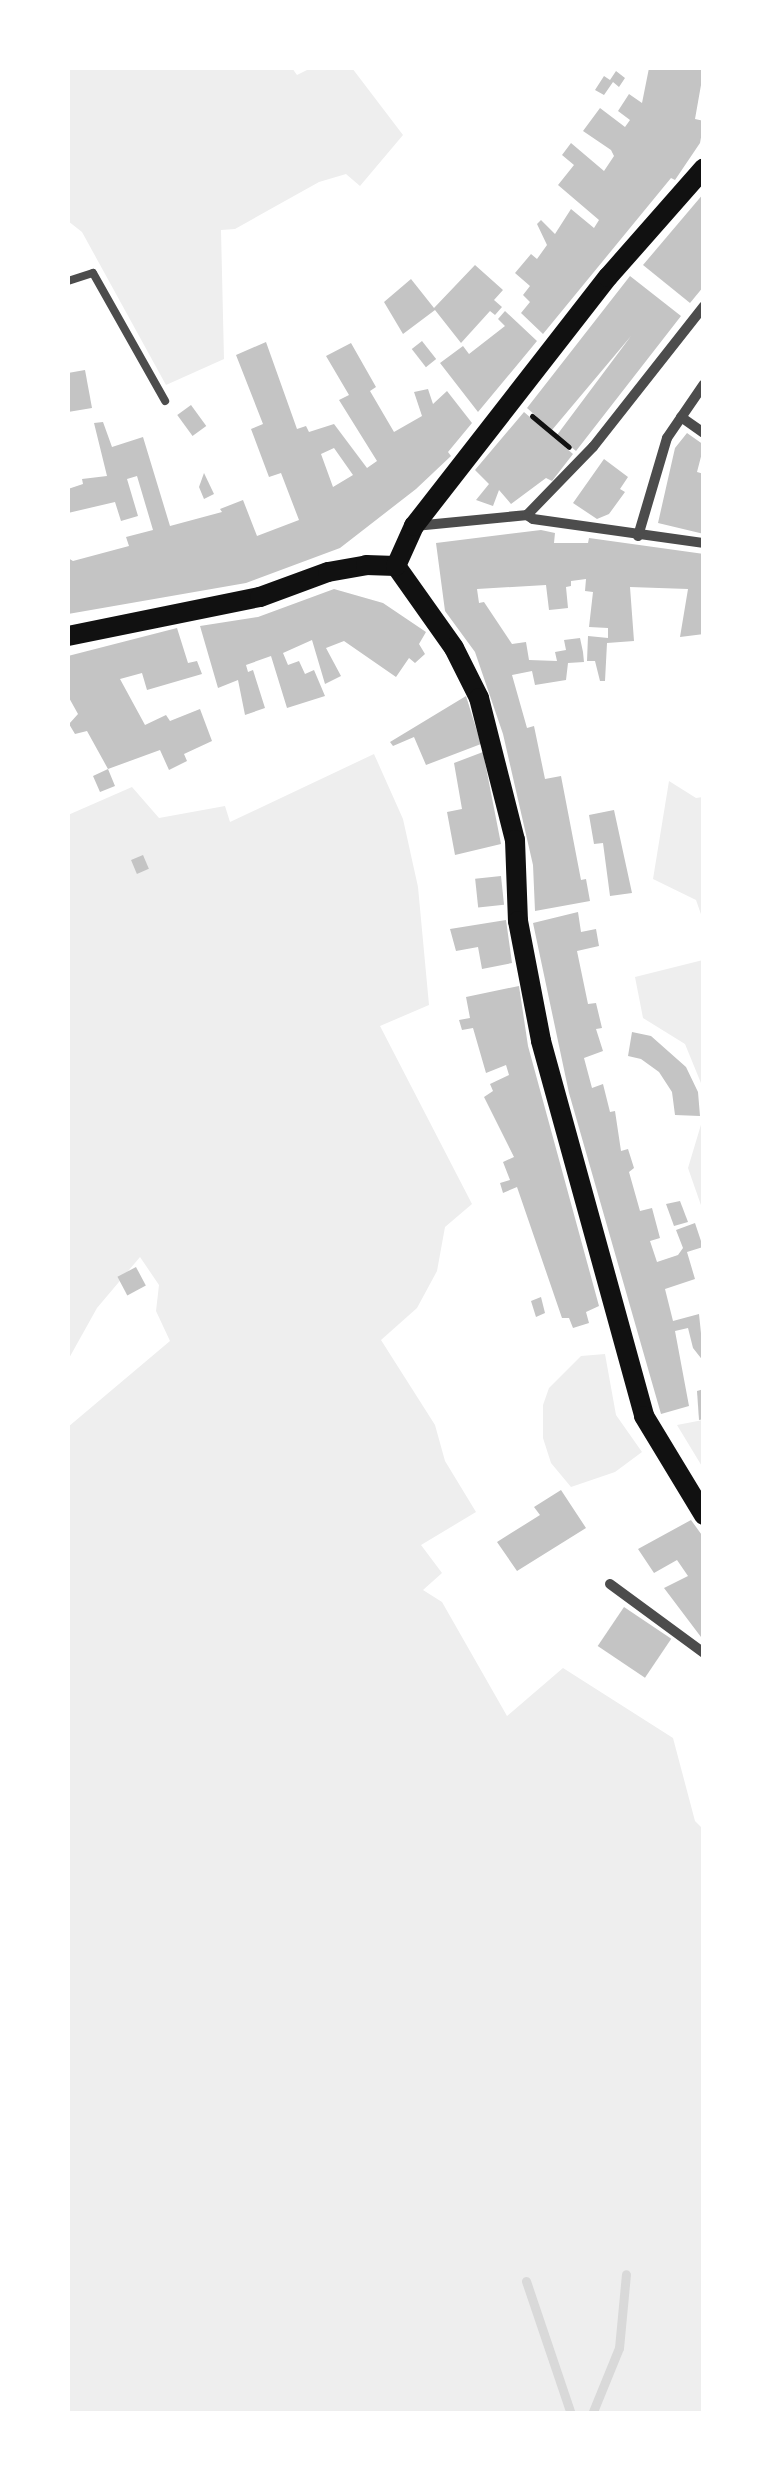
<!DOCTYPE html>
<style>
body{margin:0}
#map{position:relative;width:771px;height:2481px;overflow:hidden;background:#fff;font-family:Commissioner,sans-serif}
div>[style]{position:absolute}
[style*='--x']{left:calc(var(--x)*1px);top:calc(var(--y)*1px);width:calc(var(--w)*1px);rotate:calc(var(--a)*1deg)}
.green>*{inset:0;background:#eee}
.stream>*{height:9px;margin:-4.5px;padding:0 4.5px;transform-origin:4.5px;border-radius:4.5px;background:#d9d9d9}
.building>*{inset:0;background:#c4c4c4;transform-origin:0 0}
.path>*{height:5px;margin:-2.5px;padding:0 2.5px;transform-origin:2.5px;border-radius:2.5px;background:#111}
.service>*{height:8px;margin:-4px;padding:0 4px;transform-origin:4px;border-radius:4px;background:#4c4c4c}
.minor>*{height:10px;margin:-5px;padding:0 5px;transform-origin:5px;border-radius:5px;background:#4c4c4c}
.secondary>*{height:20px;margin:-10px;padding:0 10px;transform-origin:10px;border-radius:10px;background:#111}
span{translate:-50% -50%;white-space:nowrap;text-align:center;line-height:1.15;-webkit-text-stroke:10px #fff;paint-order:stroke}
.frame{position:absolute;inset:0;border:70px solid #fff;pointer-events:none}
</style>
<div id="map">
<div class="green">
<i style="clip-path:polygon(68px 68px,292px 68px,297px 75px,311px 68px,352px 68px,403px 135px,360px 186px,346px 174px,319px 182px,235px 229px,221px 230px,224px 359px,166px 385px,82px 232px,68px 221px)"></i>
<i style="clip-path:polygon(374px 754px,403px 819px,418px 887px,429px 1005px,380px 1026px,472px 1204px,445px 1227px,437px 1271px,417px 1308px,381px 1340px,435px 1425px,445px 1461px,476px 1512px,421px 1545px,442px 1573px,423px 1590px,442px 1602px,507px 1716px,563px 1668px,673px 1738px,695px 1821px,704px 1830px,703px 2413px,68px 2413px,68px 1427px,170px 1341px,156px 1311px,159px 1285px,140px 1257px,97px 1308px,68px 1360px,68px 815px,132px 787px,159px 818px,225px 806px,230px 822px)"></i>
<i style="clip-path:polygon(669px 781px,696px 798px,703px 797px,703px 920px,696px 900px,653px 879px)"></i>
<i style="clip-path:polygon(703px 960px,704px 960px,703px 1088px,685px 1044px,643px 1018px,635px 977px)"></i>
<i style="clip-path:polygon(703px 1118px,704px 1211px,703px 1211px,688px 1168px)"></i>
<i style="clip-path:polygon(605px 1354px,616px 1415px,642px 1452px,615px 1472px,571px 1487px,551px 1463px,543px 1438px,543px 1405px,549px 1388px,581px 1356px)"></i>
<i style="clip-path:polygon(703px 1420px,704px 1420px,703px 1468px,677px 1425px)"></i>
</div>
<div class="stream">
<i style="--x:526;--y:2281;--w:140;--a:71.3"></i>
<i style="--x:592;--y:2414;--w:71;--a:-67.8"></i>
<i style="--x:619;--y:2348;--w:74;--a:-84.6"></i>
</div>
<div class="building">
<i style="clip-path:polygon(649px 68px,704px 68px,695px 119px,704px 121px,700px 143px,675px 180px,671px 178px,543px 334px,521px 313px,530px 302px,523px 295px,530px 286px,515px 273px,531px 254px,537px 259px,547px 245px,537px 224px,541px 220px,555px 234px,571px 209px,594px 228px,599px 220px,558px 185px,574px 165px,562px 155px,571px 143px,604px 171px,614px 156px,611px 150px,583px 131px,600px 108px,625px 127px,630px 120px,618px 111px,629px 94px,642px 103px)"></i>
<i style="clip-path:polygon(616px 71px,625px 78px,619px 87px,613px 82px,604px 95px,595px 90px,604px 76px,610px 80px)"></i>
<i style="clip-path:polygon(704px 193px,704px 286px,690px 303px,643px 265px)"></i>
<i style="clip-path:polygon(475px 265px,503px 290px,494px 300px,502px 307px,495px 315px,490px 311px,461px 343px,435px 310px,403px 334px,384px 302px,411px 279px,434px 308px)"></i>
<i style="clip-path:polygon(630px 276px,681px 316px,576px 451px,557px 435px,631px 336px,552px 430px,527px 408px)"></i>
<i style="clip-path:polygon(505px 311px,537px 341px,478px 412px,440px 363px,463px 346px,469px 354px,505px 326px,498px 319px)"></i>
<i style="left:422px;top:341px;width:23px;height:13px;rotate:52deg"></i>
<i style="clip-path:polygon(evenodd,266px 342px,297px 429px,306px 426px,309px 432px,334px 424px,367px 468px,377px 461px,339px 400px,349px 395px,326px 356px,351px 343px,376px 387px,370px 391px,394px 432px,422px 416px,414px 392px,428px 389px,433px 404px,447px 391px,472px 423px,448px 452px,451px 456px,416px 489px,340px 548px,246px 583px,68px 614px,68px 558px,73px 561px,129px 546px,126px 537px,153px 530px,137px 476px,127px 479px,138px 516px,121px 521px,115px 502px,68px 513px,68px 489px,83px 484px,82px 479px,107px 476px,94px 423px,103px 422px,112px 447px,143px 437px,170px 526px,222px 512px,220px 509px,243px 500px,257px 536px,299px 520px,281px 473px,269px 477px,251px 429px,263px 424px,236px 355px,266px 342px,334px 448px,353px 475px,333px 487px,321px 454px,334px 448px)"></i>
<i style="clip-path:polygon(85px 370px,92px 408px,68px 412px,68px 373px)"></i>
<i style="left:191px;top:405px;width:26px;height:17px;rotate:54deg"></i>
<i style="clip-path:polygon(524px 412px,573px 454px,552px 481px,546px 478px,511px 504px,499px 490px,493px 506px,476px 500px,489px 484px,475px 470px)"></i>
<i style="clip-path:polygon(687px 433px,704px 445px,697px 472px,704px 474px,704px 534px,658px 523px,675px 448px)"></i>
<i style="clip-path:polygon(604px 459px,628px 477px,620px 489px,625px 492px,609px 514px,597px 519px,573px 503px)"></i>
<i style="clip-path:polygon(204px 473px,214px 494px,204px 499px,199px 487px)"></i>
<i style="clip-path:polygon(541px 530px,555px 533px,554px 543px,588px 543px,589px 538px,704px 554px,704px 634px,680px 637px,688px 589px,630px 587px,634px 641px,607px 643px,605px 681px,600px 681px,595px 661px,587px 661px,588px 636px,608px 638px,608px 628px,589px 627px,593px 592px,585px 591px,586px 579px,571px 581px,571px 586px,566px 587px,568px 608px,559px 609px,549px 610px,546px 585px,477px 589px,479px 603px,484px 602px,512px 644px,526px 642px,529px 660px,557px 661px,555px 652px,566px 650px,564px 640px,580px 638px,583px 652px,584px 662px,568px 663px,566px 680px,535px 685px,532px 671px,512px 675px,527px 728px,534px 726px,545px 779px,561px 776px,581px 880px,586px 879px,590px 901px,535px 911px,533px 865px,503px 734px,475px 652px,445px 611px,436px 543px)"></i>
<i style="clip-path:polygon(334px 589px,383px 603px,426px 632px,419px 644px,425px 654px,415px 663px,409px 658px,396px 677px,344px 641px,326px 648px,341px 676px,325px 684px,312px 640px,283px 653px,288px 665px,299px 661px,305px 674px,314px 670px,325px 696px,287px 708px,271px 656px,246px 665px,248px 672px,253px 670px,265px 708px,245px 715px,238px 680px,218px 688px,200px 626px,258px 617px)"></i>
<i style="clip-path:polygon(177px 628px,188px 663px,197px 661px,202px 674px,147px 690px,142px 673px,120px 679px,145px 725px,166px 715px,170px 721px,200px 709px,212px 741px,184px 754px,187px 761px,169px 770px,160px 750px,108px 769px,115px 786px,100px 792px,93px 776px,108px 769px,87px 731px,75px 734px,69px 724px,78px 714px,68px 696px,68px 656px)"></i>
<i style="clip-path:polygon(466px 696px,481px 744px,426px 765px,414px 737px,393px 746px,390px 742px)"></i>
<i style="clip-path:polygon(483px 752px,501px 844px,455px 855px,447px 812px,462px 809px,454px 763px)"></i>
<i style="clip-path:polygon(614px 810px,632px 893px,610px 896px,603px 843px,594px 844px,589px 815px)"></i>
<i style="left:143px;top:855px;width:15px;height:13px;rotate:67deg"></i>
<i style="left:501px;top:876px;width:29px;height:26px;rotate:84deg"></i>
<i style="clip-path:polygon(578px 912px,581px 932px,596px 929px,599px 946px,577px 951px,588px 1004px,596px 1003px,602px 1028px,596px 1029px,603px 1051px,584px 1058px,592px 1088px,603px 1084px,610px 1112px,615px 1111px,621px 1151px,628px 1149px,634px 1168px,629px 1172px,640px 1211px,652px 1208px,660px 1238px,650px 1241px,657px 1262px,678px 1255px,683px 1248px,676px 1230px,695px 1223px,703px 1247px,687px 1252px,695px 1279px,665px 1289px,673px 1321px,699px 1314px,704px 1362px,693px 1348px,688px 1328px,675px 1331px,689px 1406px,661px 1414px,569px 1093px,533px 923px)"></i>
<i style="clip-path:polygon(506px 920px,512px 963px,482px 969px,478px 947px,456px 951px,450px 929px)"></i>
<i style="clip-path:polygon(519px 986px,528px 1046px,599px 1306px,586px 1312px,589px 1323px,573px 1328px,569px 1318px,562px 1318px,517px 1187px,503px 1193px,500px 1183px,510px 1180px,503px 1162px,514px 1157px,484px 1097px,493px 1091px,490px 1084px,509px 1075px,506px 1065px,486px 1073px,473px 1028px,462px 1030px,459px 1020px,470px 1018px,466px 997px)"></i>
<i style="clip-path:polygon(632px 1032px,651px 1036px,686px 1067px,698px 1092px,700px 1116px,675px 1115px,672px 1092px,659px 1072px,641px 1059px,628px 1056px)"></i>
<i style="clip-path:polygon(680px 1201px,688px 1222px,674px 1226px,666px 1204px)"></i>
<i style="left:136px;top:1267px;width:21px;height:21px;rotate:62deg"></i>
<i style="clip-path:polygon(541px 1297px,545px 1313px,536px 1317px,531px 1301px)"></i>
<i style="clip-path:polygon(704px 1389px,704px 1419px,699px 1420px,697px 1391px)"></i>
<i style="clip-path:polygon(561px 1490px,586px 1528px,517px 1571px,497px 1542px,540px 1515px,534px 1507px)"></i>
<i style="clip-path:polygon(691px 1520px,704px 1538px,704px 1641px,664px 1588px,688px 1576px,677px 1560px,654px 1573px,638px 1549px)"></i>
<i style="left:624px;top:1607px;width:57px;height:47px;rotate:34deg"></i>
</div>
<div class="path">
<i style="--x:532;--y:416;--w:48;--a:40"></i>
</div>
<div class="service">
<i style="--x:68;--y:281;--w:26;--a:-18"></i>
<i style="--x:93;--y:273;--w:147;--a:60.6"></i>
</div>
<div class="minor">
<i style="--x:681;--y:417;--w:28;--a:35"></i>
<i style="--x:527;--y:515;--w:95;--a:-45.9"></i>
<i style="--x:593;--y:447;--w:179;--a:-51.8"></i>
<i style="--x:415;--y:526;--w:113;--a:-5.6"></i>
<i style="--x:527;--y:515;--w:7;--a:34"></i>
<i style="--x:533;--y:519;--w:173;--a:8"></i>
<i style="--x:638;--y:536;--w:102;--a:-73.5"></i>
<i style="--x:667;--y:438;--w:65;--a:-55.6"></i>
<i style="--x:610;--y:1584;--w:117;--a:36.3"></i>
</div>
<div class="secondary">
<i style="--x:396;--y:566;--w:100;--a:54.7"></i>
<i style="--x:454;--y:648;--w:56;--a:63.4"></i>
<i style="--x:479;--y:698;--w:146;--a:75.8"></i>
<i style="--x:515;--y:840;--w:81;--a:87.9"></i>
<i style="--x:518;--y:921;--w:122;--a:79.1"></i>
<i style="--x:541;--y:1041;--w:389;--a:74.6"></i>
<i style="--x:644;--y:1416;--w:116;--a:58.8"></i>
<i style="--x:68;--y:636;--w:196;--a:-11.5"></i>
<i style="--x:260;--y:597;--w:72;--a:-20.2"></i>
<i style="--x:328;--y:572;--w:39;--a:-10"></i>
<i style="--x:366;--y:565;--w:30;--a:2"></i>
<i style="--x:396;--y:566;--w:44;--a:-65.8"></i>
<i style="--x:414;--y:526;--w:316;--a:-52.1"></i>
<i style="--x:608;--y:277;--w:145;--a:-48.6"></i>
</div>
<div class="frame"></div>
</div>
